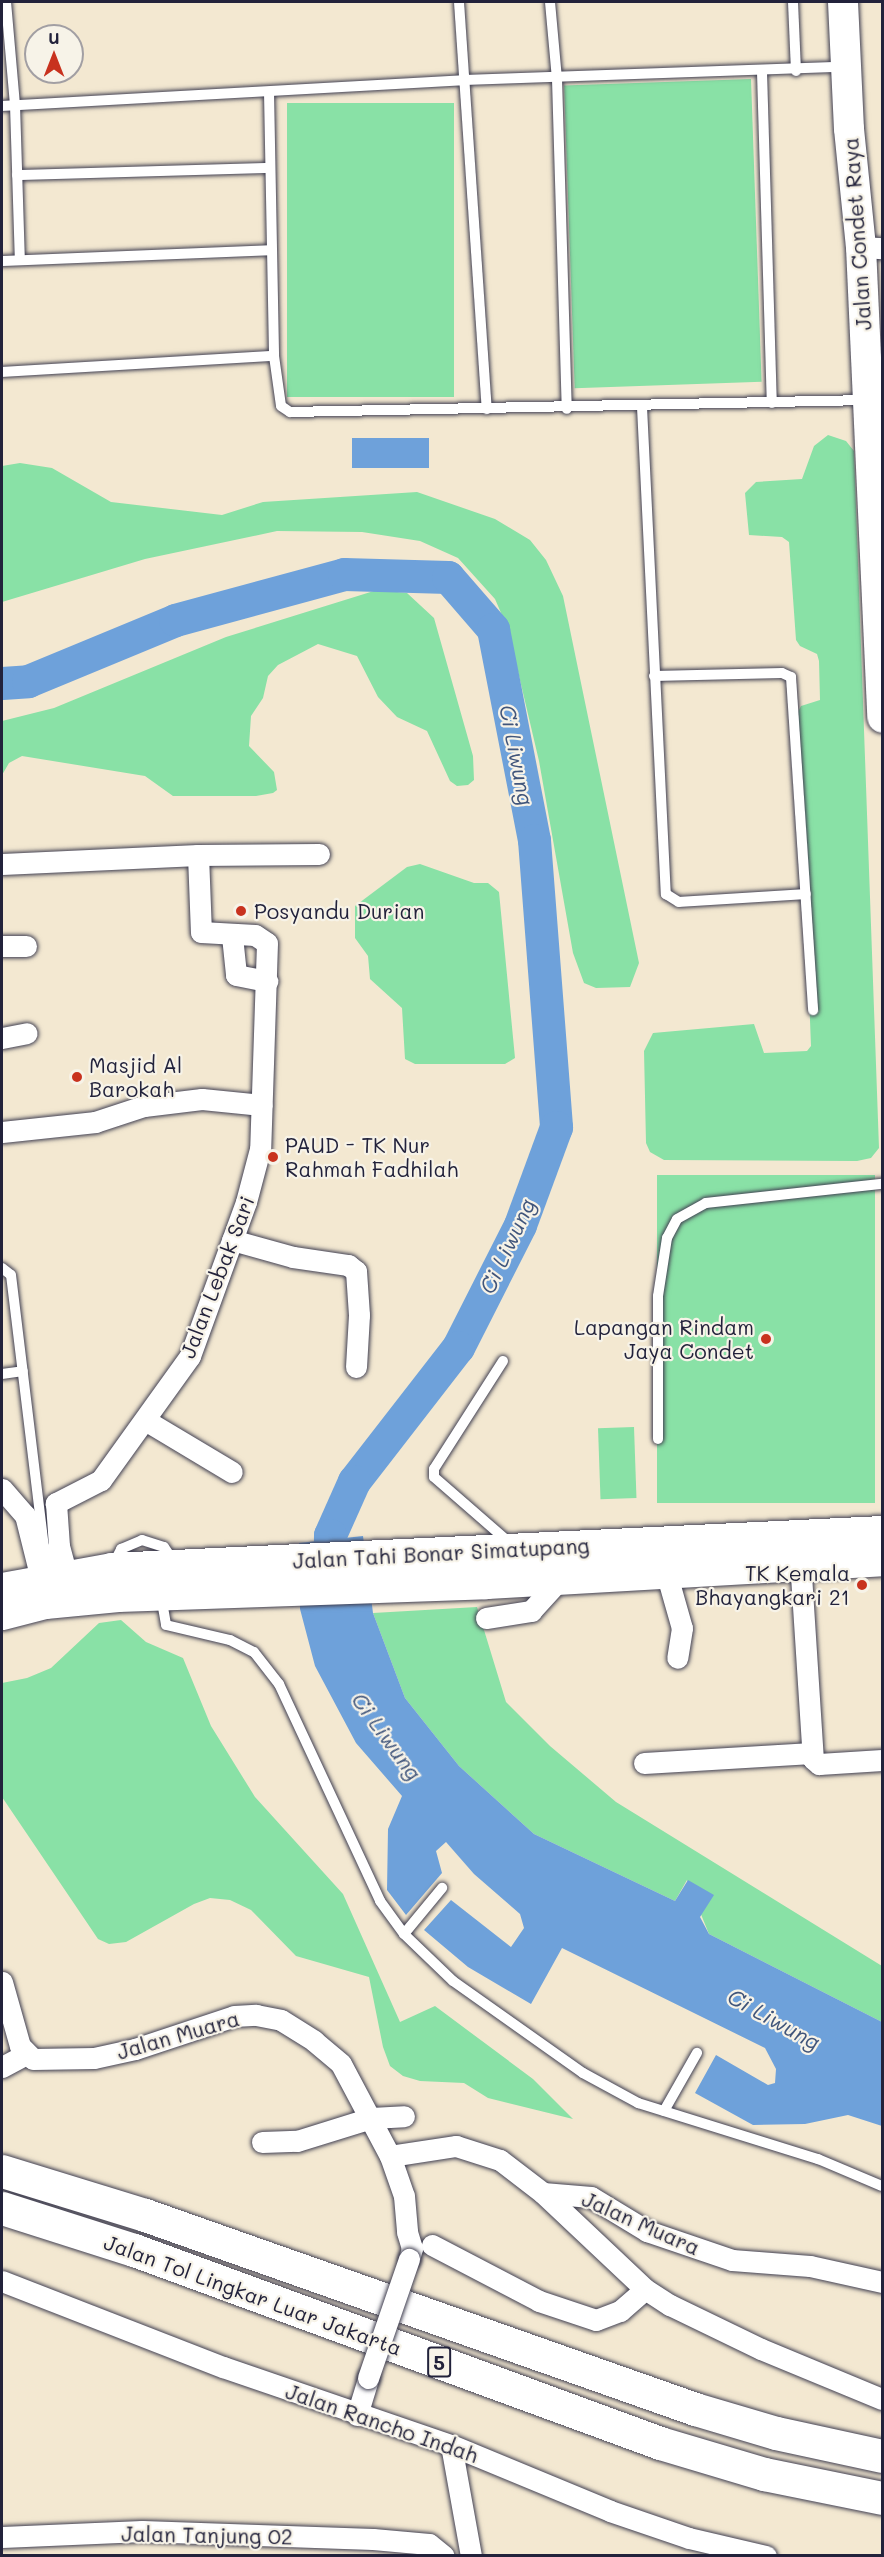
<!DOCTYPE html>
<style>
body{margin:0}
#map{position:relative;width:884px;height:2557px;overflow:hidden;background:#f3e8d1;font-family:Mali,sans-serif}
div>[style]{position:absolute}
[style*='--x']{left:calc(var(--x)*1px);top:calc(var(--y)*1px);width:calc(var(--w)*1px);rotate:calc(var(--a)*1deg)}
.green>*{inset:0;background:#89e1a6;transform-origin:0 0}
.water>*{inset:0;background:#6ea1da;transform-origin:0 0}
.river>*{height:33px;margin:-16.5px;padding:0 16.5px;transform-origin:16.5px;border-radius:16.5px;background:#6ea1da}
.roads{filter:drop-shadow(0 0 2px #414052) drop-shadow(0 0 2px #414052)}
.lane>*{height:10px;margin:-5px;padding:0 5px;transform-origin:5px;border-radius:5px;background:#fff}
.street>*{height:21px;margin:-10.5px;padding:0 10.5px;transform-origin:10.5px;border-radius:10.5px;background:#fff}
.secondary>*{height:30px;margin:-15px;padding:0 15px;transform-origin:15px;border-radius:15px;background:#fff}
.highway>*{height:33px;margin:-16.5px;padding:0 16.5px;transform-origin:16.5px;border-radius:16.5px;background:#fff}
.bridges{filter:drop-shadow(0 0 2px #414052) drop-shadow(0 0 2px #414052)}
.street-bridge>*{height:21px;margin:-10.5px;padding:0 10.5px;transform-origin:10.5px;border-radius:10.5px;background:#fff}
.dots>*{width:16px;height:16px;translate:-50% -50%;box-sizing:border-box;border:3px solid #f7f3e8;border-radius:50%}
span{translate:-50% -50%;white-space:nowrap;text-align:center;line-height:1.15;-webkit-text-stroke:4.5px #f7f3e8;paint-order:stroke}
.shield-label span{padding:2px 4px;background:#f7f3e8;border:2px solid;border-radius:4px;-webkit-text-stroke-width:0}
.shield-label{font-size:20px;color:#22223b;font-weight:700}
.street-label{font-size:21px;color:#22223b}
.poi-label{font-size:21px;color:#22223b}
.left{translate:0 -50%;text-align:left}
.right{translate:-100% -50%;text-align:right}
.water-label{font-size:22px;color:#40557b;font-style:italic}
.frame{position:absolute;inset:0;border:3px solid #22223b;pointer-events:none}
.north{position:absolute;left:24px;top:24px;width:60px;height:60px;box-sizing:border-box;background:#f7f3e8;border:2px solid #a29fa3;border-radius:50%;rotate:0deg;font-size:16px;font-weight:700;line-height:24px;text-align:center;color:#22223b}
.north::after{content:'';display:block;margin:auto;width:21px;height:27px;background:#c8321e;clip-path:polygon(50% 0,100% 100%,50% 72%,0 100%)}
</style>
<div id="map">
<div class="green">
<i style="left:751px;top:79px;width:303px;height:187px;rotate:88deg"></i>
<i style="left:287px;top:103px;width:167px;height:294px"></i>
<i style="clip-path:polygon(828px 435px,846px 441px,854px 451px,879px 1148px,871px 1158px,857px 1161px,664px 1160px,650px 1152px,646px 1143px,644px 1051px,653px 1033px,754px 1024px,764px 1053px,807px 1051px,811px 1046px,798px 712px,801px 706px,820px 700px,819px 661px,817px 654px,800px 646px,796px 640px,789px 542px,782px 537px,749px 535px,745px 493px,756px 482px,802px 479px,814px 446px)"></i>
<i style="clip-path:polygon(20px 463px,52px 468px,111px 502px,222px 515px,263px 502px,417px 492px,495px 519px,530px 540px,546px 560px,563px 596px,639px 963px,630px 987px,596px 988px,584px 983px,573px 953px,539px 761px,508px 629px,495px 599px,458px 558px,420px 541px,362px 532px,277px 531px,145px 559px,2px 602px,2px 466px)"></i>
<i style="clip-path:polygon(377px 590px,407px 593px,434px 618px,473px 756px,474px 780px,468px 785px,457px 786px,450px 781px,427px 731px,397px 717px,378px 697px,357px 656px,318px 644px,278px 665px,268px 676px,263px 698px,251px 716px,249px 746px,274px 772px,277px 790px,273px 793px,256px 796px,173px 796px,145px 776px,22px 756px,9px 763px,2px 775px,2px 721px,54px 708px,226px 637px)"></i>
<i style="clip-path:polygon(420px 864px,474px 883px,488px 883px,499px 892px,515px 1058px,505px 1064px,415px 1064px,405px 1059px,402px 1008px,370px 979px,368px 956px,355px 938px,355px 906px,407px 867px)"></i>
<i style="left:657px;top:1175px;width:218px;height:328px"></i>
<i style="left:634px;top:1427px;width:71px;height:36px;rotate:88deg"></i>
<i style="clip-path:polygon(477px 1607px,506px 1702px,550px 1746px,616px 1802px,882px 1966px,882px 2022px,709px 1934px,687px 1880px,675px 1901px,534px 1834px,459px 1766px,405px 1698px,373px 1613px)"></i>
<i style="clip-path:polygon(121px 1620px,146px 1642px,183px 1658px,211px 1726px,255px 1797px,343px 1894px,400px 2022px,435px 2006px,533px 2079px,573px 2119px,488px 2098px,464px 2083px,420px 2081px,403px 2076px,390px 2066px,383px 2047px,369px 1977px,296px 1956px,251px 1910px,230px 1900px,210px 1898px,194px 1904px,126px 1942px,109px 1944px,98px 1939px,2px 1797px,2px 1683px,27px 1678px,51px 1668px,99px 1623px)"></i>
</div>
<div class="water">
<i style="left:429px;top:438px;width:30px;height:77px;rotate:90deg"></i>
<i style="clip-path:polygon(363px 1536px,373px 1613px,405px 1698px,459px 1766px,534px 1834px,675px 1901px,688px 1880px,714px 1895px,700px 1917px,709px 1934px,882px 2022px,882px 2126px,848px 2115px,805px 2124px,753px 2125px,695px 2093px,716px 2055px,768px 2085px,775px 2083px,776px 2069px,765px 2048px,562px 1948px,531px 2004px,468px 1967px,424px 1930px,451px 1900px,511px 1947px,524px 1928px,520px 1914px,474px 1874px,446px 1842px,436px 1851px,442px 1873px,406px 1915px,387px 1890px,388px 1829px,402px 1796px,356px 1743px,315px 1666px,300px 1609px,299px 1543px)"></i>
</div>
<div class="river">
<i style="--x:2;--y:683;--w:26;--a:-4"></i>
<i style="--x:28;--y:681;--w:159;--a:-22.5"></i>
<i style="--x:175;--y:620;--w:175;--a:-15.2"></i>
<i style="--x:344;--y:574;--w:104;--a:1.7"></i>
<i style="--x:448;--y:577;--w:69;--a:49.1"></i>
<i style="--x:493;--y:629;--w:215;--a:79"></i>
<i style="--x:534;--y:840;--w:288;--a:85.6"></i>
<i style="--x:556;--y:1127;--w:104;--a:110.2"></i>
<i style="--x:520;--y:1225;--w:137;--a:116.9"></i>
<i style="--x:458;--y:1347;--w:170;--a:127.8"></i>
<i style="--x:354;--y:1481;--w:59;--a:114"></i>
<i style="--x:330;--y:1535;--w:49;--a:91.2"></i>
</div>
<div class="roads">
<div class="lane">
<i style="--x:6;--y:2;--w:103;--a:85"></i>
<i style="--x:15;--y:105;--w:155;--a:88.2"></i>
<i style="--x:459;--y:2;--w:408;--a:86.1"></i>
<i style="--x:550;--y:2;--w:77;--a:84.8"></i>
<i style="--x:557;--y:79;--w:330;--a:88.3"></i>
<i style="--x:793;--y:2;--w:69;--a:87.5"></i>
<i style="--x:762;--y:72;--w:331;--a:88.3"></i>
<i style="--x:269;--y:92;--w:264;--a:88.9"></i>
<i style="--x:274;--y:356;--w:50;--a:82"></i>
<i style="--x:281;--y:406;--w:11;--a:34"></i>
<i style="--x:290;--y:412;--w:577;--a:-1.19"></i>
<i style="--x:2;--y:106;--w:461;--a:-3.2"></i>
<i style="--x:462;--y:80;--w:381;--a:-2"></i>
<i style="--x:17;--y:175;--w:252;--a:-1.6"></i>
<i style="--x:2;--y:261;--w:269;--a:-2.3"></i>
<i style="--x:2;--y:372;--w:272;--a:-3.4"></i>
<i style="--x:642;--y:407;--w:488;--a:87.2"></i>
<i style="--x:666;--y:894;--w:15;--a:32"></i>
<i style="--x:679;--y:902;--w:127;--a:-3.6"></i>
<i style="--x:654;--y:676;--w:128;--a:-1.3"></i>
<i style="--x:782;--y:673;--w:10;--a:24"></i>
<i style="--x:791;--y:677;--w:334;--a:86.2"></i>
<i style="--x:2;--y:1268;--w:11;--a:38"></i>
<i style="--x:11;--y:1275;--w:273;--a:83.1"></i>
<i style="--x:44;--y:1546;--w:32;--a:74"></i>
<i style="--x:503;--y:1361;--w:128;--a:122.6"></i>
<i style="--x:434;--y:1469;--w:8;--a:90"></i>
<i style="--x:434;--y:1477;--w:102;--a:41"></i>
<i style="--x:2;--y:1374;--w:21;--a:-8"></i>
<i style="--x:658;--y:1439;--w:143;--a:-90"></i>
<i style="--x:658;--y:1296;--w:59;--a:-81.2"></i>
<i style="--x:667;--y:1238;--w:21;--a:-62"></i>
<i style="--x:677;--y:1219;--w:33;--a:-29"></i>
<i style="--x:706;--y:1203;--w:177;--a:-6.2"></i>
<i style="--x:114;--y:1563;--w:16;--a:-63"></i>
<i style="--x:121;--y:1549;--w:23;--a:-23"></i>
<i style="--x:142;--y:1540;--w:23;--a:18"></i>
<i style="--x:164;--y:1547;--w:18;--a:56"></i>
<i style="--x:161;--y:1596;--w:29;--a:80"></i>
<i style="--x:166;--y:1625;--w:66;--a:13.2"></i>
<i style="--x:230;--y:1640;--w:27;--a:27"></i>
<i style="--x:254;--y:1652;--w:41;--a:52"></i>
<i style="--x:279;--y:1684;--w:239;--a:65"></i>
<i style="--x:380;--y:1901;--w:41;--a:54"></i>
<i style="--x:404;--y:1934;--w:68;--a:43.8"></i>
<i style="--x:453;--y:1981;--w:159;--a:35.3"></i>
<i style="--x:583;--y:2073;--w:63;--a:28.6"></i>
<i style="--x:638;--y:2103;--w:189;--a:17.3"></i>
<i style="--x:818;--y:2159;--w:69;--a:22.9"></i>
<i style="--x:404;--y:1934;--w:60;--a:-50.4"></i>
<i style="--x:664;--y:2111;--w:67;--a:-60.4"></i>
</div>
<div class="street">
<i style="--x:861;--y:247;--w:21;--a:3"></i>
<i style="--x:198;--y:855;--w:121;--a:-0.5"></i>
<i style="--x:2;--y:864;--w:196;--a:-2.6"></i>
<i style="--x:198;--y:855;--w:77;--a:87.8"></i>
<i style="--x:201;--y:932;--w:54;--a:3.2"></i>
<i style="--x:255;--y:935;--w:14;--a:34"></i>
<i style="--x:267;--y:943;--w:206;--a:91.9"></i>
<i style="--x:260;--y:1149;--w:55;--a:104.8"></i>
<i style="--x:246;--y:1202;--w:164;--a:110"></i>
<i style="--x:190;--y:1356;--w:153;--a:125.7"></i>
<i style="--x:101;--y:1480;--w:51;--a:152.9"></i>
<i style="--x:56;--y:1503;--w:43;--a:86"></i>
<i style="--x:59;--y:1546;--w:30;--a:75"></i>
<i style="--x:232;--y:936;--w:39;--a:84"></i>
<i style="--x:236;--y:975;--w:32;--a:11"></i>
<i style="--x:2;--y:946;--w:24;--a:0"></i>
<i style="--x:2;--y:1038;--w:25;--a:-11"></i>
<i style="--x:2;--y:1132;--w:94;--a:-6.1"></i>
<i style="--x:95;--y:1122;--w:52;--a:-18.1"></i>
<i style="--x:144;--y:1106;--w:58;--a:-6.9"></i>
<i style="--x:202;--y:1099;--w:60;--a:5.7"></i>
<i style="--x:232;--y:1240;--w:63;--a:15.6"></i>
<i style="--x:293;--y:1257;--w:56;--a:8.3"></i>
<i style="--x:348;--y:1265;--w:10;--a:37"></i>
<i style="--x:356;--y:1271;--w:44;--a:86.1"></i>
<i style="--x:359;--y:1315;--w:52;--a:93.3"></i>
<i style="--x:145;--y:1420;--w:101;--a:30.9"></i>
<i style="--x:2;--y:1489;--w:35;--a:49"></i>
<i style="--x:25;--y:1515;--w:66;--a:76"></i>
<i style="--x:666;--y:1572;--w:58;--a:74.1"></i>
<i style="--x:682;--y:1628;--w:30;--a:99"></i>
<i style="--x:801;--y:1575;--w:184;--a:86.3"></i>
<i style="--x:813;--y:1759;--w:8;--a:40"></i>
<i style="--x:819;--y:1764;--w:63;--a:-3.6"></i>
<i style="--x:486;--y:1618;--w:46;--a:-8.8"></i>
<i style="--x:531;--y:1611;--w:45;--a:-47.7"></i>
<i style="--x:644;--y:1763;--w:168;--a:-3.4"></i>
<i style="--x:2;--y:1982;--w:66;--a:74.3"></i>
<i style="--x:20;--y:2046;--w:18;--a:45"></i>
<i style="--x:33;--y:2059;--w:61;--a:-0.9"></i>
<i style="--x:94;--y:2058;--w:42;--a:-12.4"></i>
<i style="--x:135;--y:2049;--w:104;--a:-18.4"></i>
<i style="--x:234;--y:2016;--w:22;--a:-3"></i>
<i style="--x:256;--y:2015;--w:25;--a:11"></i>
<i style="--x:281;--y:2020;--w:39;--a:32"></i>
<i style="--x:314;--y:2041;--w:35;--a:40"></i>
<i style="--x:341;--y:2064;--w:104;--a:62"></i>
<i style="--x:390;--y:2156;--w:42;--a:70.7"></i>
<i style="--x:404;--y:2196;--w:36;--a:85"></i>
<i style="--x:407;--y:2232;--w:17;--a:73"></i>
<i style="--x:412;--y:2248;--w:11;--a:105"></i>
<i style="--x:2;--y:2067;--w:27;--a:-28"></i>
<i style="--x:262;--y:2142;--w:35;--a:-2"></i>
<i style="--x:297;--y:2141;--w:77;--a:-17.3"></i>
<i style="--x:371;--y:2118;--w:33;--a:-3"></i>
<i style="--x:390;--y:2156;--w:67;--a:-8.6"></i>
<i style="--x:456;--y:2146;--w:46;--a:17.7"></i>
<i style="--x:500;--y:2160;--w:54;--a:37.5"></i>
<i style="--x:543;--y:2193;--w:140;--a:43.3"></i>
<i style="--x:645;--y:2289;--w:30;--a:33"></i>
<i style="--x:670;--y:2305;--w:101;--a:25.8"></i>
<i style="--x:761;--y:2349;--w:131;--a:22.5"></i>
<i style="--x:543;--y:2193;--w:48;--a:4.8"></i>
<i style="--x:591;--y:2197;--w:66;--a:31.3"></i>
<i style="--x:647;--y:2231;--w:90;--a:18.8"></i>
<i style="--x:732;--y:2260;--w:78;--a:4.4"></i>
<i style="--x:810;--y:2266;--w:74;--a:12.5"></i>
<i style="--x:432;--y:2245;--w:121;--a:27.6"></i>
<i style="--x:539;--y:2301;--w:60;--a:18.4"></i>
<i style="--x:596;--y:2320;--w:26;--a:-21"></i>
<i style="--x:620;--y:2311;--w:33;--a:-41"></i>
<i style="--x:2;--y:2281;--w:237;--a:21.3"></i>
<i style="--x:223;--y:2367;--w:241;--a:18.9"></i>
<i style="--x:451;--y:2445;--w:172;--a:22.5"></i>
<i style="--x:610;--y:2511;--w:83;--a:18.9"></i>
<i style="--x:689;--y:2538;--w:79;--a:13.2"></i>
<i style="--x:357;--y:2415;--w:39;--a:-73"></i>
<i style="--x:451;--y:2445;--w:113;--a:79.8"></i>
<i style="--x:2;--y:2537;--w:140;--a:-2.5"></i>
<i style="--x:142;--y:2531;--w:231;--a:2"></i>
<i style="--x:373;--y:2539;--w:56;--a:5.1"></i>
<i style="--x:429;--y:2544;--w:19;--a:39"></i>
</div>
<div class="secondary">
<i style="--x:843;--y:2;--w:127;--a:87.3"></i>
<i style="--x:849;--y:129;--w:119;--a:84.2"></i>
<i style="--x:861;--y:247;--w:471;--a:87.4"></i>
</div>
<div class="highway">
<i style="--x:2;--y:1589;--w:112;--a:-10.3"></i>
<i style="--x:112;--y:1569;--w:771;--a:-2.75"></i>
<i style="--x:2;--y:1613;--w:44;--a:-14.3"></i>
<i style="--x:45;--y:1602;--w:73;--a:-5.5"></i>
<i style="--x:118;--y:1595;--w:368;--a:-2"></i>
<i style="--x:486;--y:1582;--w:397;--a:-3.3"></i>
<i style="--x:2;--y:2171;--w:150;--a:17.1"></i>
<i style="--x:145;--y:2215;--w:583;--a:19.43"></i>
<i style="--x:695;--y:2409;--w:84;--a:16.5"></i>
<i style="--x:776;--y:2433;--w:108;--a:12.2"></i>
<i style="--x:2;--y:2208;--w:139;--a:17.7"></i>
<i style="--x:134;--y:2250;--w:560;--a:20.15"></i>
<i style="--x:660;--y:2443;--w:109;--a:16.6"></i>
<i style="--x:764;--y:2474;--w:120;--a:11.5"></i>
</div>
</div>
<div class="bridges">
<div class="street-bridge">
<i style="--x:368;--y:2378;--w:126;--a:-71"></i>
</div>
</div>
<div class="dots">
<i style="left:241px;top:911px;background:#c8321e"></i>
<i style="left:77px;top:1077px;background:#c8321e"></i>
<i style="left:273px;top:1157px;background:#c8321e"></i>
<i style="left:766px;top:1339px;background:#c8321e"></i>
<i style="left:862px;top:1585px;background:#c8321e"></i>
</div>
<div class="shield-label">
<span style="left:439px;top:2362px">5</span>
</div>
<div class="street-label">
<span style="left:857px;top:234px;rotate:-94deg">Jalan Condet Raya</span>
<span style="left:217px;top:1277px;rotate:-69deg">Jalan Lebak Sari</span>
<span style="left:441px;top:1553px;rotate:-3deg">Jalan Tahi Bonar Simatupang</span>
<span style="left:178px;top:2035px;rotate:-16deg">Jalan Muara</span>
<span style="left:641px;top:2223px;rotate:24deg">Jalan Muara</span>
<span style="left:253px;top:2295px;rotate:20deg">Jalan Tol Lingkar Luar Jakarta</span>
<span style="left:382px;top:2423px;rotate:19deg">Jalan Rancho Indah</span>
<span style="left:207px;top:2535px;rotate:1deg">Jalan Tanjung 02</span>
</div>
<div class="poi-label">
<span class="left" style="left:254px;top:911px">Posyandu Durian</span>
<span class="left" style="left:89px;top:1077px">Masjid Al<br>Barokah</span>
<span class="left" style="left:285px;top:1157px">PAUD - TK Nur<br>Rahmah Fadhilah</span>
<span class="right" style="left:754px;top:1339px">Lapangan Rindam<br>Jaya Condet</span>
<span class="right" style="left:850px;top:1585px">TK Kemala<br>Bhayangkari 21</span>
</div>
<div class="water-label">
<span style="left:517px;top:755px;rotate:79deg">Ci Liwung</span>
<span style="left:507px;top:1246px;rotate:-65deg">Ci Liwung</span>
<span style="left:387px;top:1736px;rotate:54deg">Ci Liwung</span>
<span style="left:774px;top:2019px;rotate:29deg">Ci Liwung</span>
</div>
<div class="frame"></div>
<div class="north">U</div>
</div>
